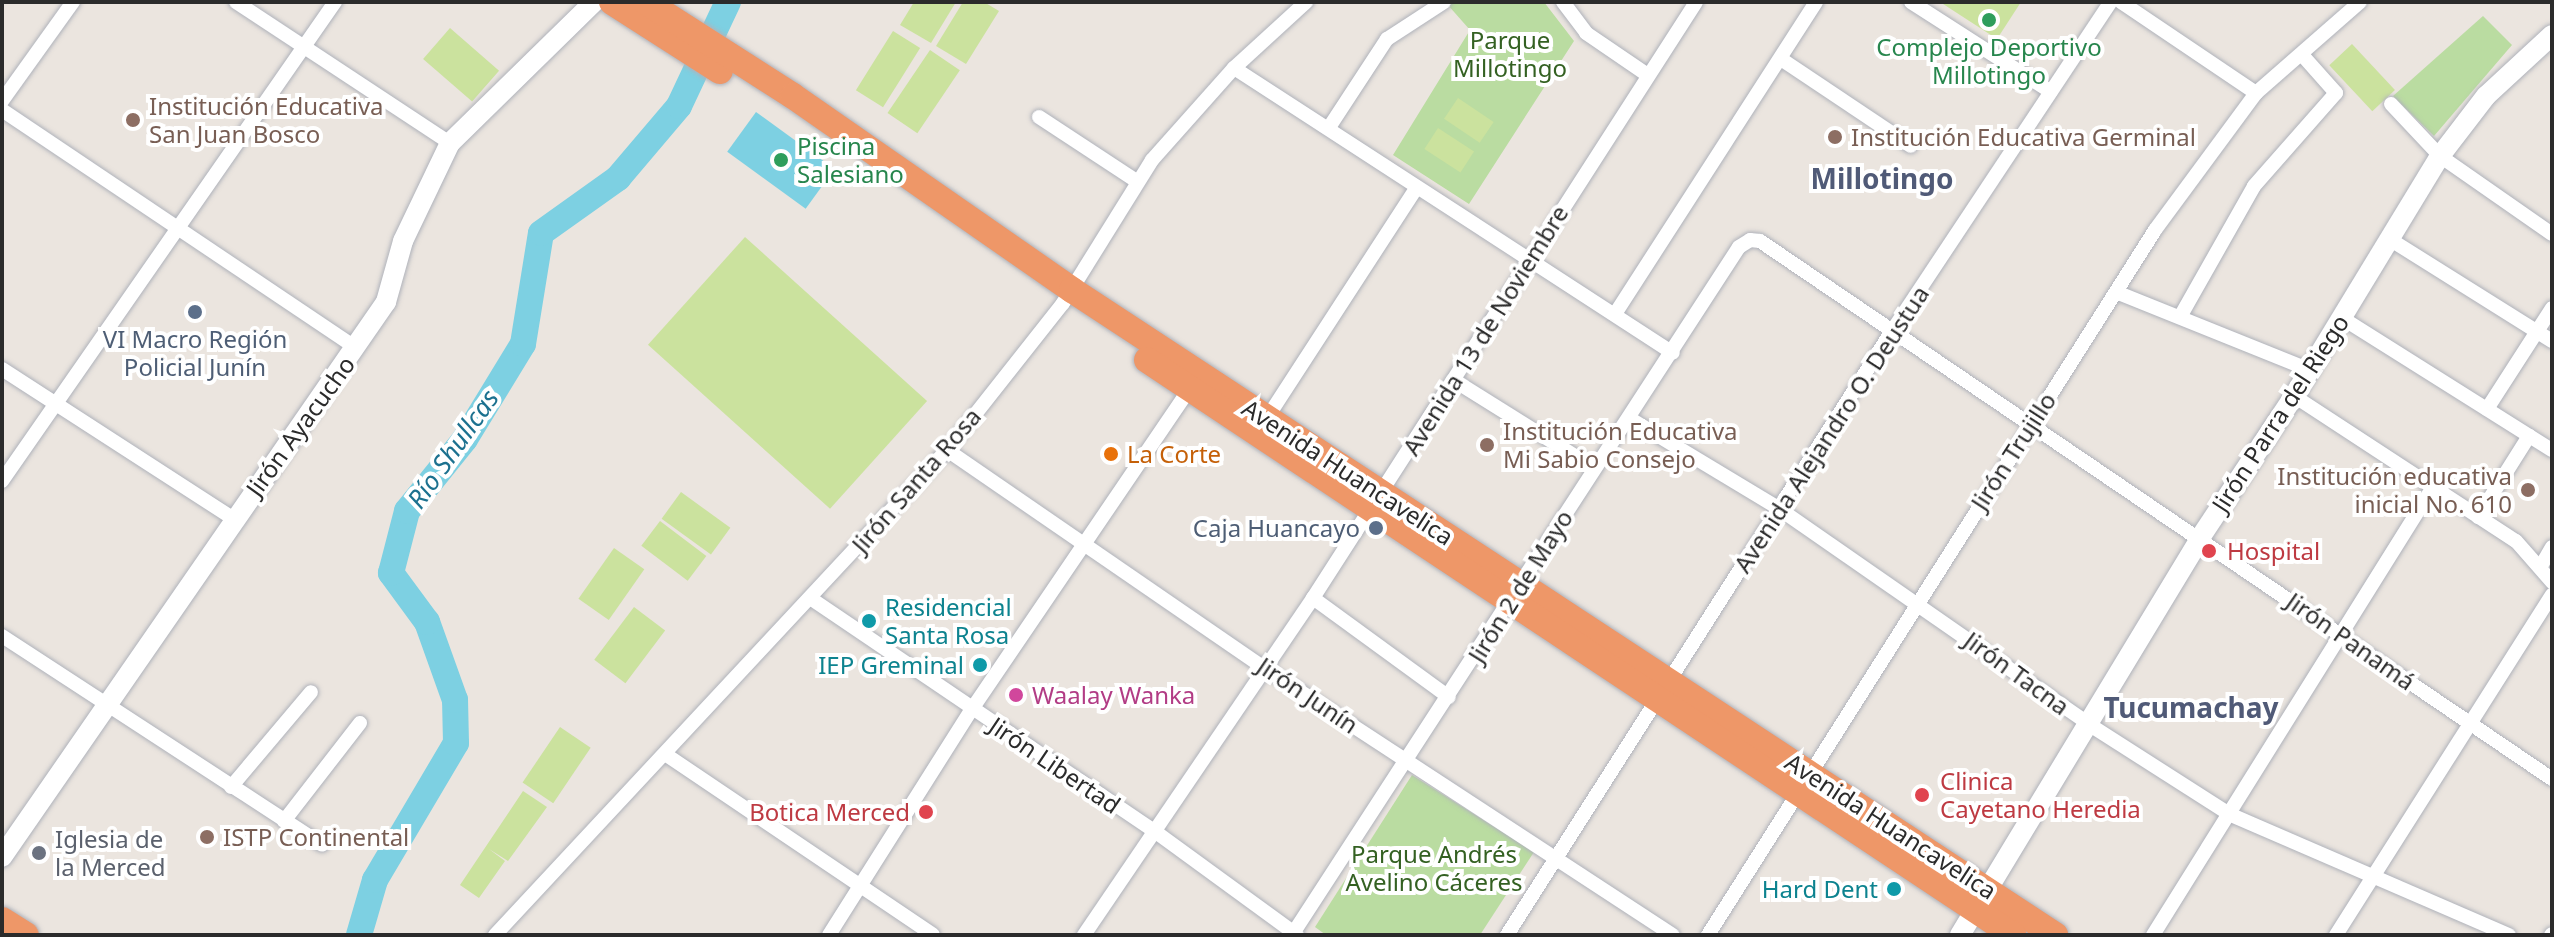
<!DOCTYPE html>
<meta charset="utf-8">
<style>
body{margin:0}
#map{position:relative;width:2554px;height:937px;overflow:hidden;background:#ebe5df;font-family:"Noto Sans",sans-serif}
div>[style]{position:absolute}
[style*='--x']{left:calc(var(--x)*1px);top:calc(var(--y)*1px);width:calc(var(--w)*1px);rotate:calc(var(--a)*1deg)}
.green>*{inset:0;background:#badca1}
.pitch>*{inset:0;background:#cbe29e;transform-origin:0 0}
.water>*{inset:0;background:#7dd0e2;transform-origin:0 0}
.river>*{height:26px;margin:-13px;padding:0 13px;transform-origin:13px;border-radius:13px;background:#7dd0e2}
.roads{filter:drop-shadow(0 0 2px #afb2ba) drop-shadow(0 0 2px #afb2ba)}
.street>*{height:14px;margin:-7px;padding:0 7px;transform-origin:7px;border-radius:7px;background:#fff}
.secondary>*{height:20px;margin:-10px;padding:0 10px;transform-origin:10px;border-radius:10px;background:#fff}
.highway>*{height:26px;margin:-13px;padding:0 13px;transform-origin:13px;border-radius:13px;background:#ee9768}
.dots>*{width:22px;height:22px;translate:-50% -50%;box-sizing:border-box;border:4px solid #fff;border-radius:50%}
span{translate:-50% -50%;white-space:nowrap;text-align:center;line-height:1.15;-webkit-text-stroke:8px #fff;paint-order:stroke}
.park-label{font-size:24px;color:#346122}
.leisure-label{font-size:24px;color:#27864d}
.left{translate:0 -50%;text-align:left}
.education-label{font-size:24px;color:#785e54}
.right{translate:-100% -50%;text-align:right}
.street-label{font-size:24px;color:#2b2b2b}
.service-label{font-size:24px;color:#4e5e75}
.food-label{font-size:24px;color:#c56008}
.health-label{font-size:24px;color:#be3a42}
.culture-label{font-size:24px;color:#0d838f}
.hotel-label{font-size:24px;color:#b23c85}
.worship-label{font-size:24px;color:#5b616d}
.water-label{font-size:26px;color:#1c718f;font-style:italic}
.quarter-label{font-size:28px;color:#505a77;font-weight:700}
.frame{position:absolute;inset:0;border:4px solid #2b2b2b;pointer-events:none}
</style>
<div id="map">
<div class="green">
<i style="clip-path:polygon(1451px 2px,1544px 2px,1574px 41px,1469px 204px,1393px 155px,1470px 30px,1447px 4px)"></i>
<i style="clip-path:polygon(2483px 16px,2512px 45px,2434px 136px,2393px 96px)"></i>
<i style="clip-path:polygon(1412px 775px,1534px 852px,1480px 935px,1326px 935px,1315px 927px)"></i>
</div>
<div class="pitch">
<i style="clip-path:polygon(914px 2px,956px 2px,931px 43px,900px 25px)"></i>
<i style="clip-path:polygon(963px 2px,984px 2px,999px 11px,966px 64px,936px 46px)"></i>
<i style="clip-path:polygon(1940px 2px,2021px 2px,1997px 39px)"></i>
<i style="left:450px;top:28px;width:65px;height:41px;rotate:41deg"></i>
<i style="left:893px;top:31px;width:32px;height:70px;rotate:32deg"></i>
<i style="left:2352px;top:44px;width:63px;height:31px;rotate:47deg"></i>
<i style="left:930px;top:50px;width:36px;height:76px;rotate:34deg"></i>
<i style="left:1458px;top:98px;width:43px;height:25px;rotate:34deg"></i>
<i style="left:1438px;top:128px;width:43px;height:25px;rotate:33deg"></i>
<i style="left:745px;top:237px;width:245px;height:145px;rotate:42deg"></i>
<i style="left:681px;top:492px;width:61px;height:33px;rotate:36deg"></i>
<i style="left:660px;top:521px;width:58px;height:31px;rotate:37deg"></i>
<i style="left:614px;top:548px;width:37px;height:62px;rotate:35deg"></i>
<i style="left:634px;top:607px;width:39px;height:66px;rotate:37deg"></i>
<i style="left:560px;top:727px;width:37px;height:67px;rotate:34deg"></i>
<i style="clip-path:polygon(523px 791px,547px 807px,508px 861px,489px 849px,505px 861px,479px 898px,460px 885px)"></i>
</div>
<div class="water">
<i style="left:756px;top:112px;width:97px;height:49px;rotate:36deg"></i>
</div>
<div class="river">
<i style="--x:359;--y:935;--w:57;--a:-73.8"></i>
<i style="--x:375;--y:880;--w:159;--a:-59.4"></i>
<i style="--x:456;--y:743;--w:43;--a:-91.3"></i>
<i style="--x:455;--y:700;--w:83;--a:-109.7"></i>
<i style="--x:427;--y:622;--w:61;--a:-126.3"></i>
<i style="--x:391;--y:573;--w:64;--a:-75.5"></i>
<i style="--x:407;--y:511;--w:92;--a:-51.1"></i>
<i style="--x:465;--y:439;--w:111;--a:-58.6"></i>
<i style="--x:523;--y:344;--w:112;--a:-80.8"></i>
<i style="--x:541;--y:233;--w:95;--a:-35.5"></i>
<i style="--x:618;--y:178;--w:94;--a:-49.7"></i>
<i style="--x:679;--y:106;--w:115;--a:-64.8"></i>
</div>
<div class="roads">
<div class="street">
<i style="--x:236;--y:2;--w:256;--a:33.4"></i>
<i style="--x:1563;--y:2;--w:39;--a:53"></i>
<i style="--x:1586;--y:33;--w:73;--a:34.3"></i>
<i style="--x:1911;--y:2;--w:166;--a:32.7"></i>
<i style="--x:2121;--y:2;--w:163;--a:34"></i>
<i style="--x:1781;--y:59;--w:156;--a:33.8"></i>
<i style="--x:1234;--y:68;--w:523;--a:32.99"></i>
<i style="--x:2;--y:101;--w:122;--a:-54.4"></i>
<i style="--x:2391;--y:104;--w:71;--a:46.7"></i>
<i style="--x:2440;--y:156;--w:136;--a:34.9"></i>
<i style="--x:2;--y:110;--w:427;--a:33.9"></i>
<i style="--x:1039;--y:117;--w:118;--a:33.3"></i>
<i style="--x:1330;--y:126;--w:104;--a:-56.8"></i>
<i style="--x:1387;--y:39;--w:68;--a:-33"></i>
<i style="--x:2391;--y:240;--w:190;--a:32.1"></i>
<i style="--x:2116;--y:292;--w:209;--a:21.9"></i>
<i style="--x:1615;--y:314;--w:371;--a:-57.2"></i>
<i style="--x:2180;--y:317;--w:150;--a:-60.5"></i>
<i style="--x:2254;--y:186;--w:124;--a:-48.6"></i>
<i style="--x:2336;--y:93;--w:50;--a:-131.7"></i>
<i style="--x:2342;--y:318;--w:248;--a:32.2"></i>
<i style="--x:2;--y:369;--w:276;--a:32.9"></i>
<i style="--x:1455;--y:381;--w:164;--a:32"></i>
<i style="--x:2294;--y:396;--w:265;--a:33.2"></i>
<i style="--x:2516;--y:541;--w:55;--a:48.7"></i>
<i style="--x:2487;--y:409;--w:120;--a:-57.2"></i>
<i style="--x:1267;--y:418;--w:275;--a:-57"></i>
<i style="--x:1629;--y:418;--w:174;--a:31.1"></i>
<i style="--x:1778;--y:508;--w:380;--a:34.8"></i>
<i style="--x:2090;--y:725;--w:165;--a:32.6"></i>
<i style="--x:2229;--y:814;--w:305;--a:23.4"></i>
<i style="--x:947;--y:450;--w:387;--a:34.5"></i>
<i style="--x:1266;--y:669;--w:486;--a:33.2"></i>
<i style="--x:2;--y:481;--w:583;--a:-55.19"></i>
<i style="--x:2478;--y:517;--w:96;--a:-57.8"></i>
<i style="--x:2541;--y:566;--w:22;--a:-60"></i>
<i style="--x:810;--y:598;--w:414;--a:34.1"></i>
<i style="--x:1153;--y:830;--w:178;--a:36.1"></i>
<i style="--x:1313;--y:598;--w:168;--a:36.1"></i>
<i style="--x:2;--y:636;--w:382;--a:33.1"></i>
<i style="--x:665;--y:754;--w:323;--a:34"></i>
<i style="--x:231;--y:787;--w:124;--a:-49.9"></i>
<i style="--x:284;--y:821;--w:124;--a:-52.2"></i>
<i style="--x:495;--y:935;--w:663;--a:-47.02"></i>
<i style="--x:947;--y:450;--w:187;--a:-51.7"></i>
<i style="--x:1063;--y:303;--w:168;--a:-58.1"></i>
<i style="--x:1152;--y:160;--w:123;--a:-48.3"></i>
<i style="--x:1234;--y:68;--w:98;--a:-42.5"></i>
<i style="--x:829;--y:935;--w:267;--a:-57.7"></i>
<i style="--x:972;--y:709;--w:392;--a:-55.8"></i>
<i style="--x:1084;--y:935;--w:407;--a:-55.8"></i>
<i style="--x:1313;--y:598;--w:708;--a:-57.27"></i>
<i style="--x:1292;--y:935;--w:820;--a:-56.99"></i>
<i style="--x:1739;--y:247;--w:13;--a:-32"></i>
<i style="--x:1750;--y:240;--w:10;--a:6"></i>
<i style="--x:1760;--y:241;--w:957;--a:34.19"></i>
<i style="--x:1507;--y:935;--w:716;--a:-57.49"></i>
<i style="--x:1892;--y:331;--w:395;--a:-56.4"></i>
<i style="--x:1708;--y:935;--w:835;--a:-57.62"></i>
<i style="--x:2155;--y:230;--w:170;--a:-53.6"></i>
<i style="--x:2256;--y:93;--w:138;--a:-41.2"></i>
<i style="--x:2153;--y:935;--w:528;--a:-57.99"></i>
<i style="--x:2336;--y:935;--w:403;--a:-57.6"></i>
<i style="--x:2551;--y:935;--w:1;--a:-45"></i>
</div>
<div class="secondary">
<i style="--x:2;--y:857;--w:675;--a:-55.32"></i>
<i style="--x:386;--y:302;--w:63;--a:-74.4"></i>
<i style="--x:403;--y:241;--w:109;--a:-64.4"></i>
<i style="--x:450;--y:143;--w:202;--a:-44.4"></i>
<i style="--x:1960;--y:935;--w:464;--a:-58.8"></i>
<i style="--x:2200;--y:538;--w:170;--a:-56.5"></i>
<i style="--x:2294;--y:396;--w:281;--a:-58.7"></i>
<i style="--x:2440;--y:156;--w:76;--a:-52.5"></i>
<i style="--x:2486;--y:96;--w:90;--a:-42.7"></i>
</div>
<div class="highway">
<i style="--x:612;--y:2;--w:128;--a:32.6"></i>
<i style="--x:646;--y:2;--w:174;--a:32.6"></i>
<i style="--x:793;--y:96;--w:340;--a:34.8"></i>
<i style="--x:1072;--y:290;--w:1176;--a:33.27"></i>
<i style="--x:1147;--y:360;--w:1040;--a:33.58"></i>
<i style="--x:2;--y:920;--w:28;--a:32"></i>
</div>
</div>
<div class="dots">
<i style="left:1989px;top:20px;background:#2e9e5b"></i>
<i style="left:133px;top:120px;background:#8d6e63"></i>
<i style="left:1835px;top:137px;background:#8d6e63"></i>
<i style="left:781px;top:160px;background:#2e9e5b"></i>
<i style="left:195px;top:312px;background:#5c6f8a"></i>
<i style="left:1487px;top:445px;background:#8d6e63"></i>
<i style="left:1111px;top:454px;background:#e8710a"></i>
<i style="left:2528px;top:490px;background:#8d6e63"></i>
<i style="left:1376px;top:528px;background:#5c6f8a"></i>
<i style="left:2209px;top:551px;background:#e0444e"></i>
<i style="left:869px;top:621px;background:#0f9aa8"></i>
<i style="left:980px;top:665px;background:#0f9aa8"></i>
<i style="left:1016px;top:695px;background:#d1479c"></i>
<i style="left:1922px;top:795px;background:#e0444e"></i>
<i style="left:926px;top:812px;background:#e0444e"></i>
<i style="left:207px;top:837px;background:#8d6e63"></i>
<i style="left:39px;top:853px;background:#6b7280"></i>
<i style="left:1894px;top:889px;background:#0f9aa8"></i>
</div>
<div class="park-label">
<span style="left:1510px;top:54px">Parque<br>Millotingo</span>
<span style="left:1434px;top:868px">Parque Andrés<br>Avelino Cáceres</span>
</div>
<div class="leisure-label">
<span style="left:1989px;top:61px">Complejo Deportivo<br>Millotingo</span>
<span class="left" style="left:797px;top:160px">Piscina<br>Salesiano</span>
</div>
<div class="education-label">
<span class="left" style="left:149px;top:120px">Institución Educativa<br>San Juan Bosco</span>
<span class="left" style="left:1851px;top:137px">Institución Educativa Germinal</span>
<span class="left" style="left:1503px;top:445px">Institución Educativa<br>Mi Sabio Consejo</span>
<span class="right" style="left:2512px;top:490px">Institución educativa<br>inicial No. 610</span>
<span class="left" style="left:223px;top:837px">ISTP Continental</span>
</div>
<div class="street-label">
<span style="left:1485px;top:330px;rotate:-58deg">Avenida 13 de Noviembre</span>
<span style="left:2280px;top:413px;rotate:-57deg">Jirón Parra del Riego</span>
<span style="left:300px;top:426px;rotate:-54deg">Jirón Ayacucho</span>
<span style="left:1831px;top:429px;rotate:-57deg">Avenida Alejandro O. Deustua</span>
<span style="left:2013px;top:451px;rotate:-57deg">Jirón Trujillo</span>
<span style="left:1348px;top:472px;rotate:33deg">Avenida Huancavelica</span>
<span style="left:916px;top:480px;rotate:-49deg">Jirón Santa Rosa</span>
<span style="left:1520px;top:586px;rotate:-58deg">Jirón 2 de Mayo</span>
<span style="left:2351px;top:641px;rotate:35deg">Jirón Panamá</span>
<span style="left:2017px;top:673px;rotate:36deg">Jirón Tacna</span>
<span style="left:1308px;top:695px;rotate:34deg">Jirón Junín</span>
<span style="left:1055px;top:765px;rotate:34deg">Jirón Libertad</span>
<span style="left:1891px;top:826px;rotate:33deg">Avenida Huancavelica</span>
</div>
<div class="service-label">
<span style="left:195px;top:353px">VI Macro Región<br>Policial Junín</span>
<span class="right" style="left:1360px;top:528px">Caja Huancayo</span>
</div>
<div class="food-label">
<span class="left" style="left:1127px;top:454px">La Corte</span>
</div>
<div class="health-label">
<span class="left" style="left:2227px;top:551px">Hospital</span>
<span class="left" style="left:1940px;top:795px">Clinica<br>Cayetano Heredia</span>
<span class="right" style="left:910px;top:812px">Botica Merced</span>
</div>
<div class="culture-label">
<span class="left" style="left:885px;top:621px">Residencial<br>Santa Rosa</span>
<span class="right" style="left:964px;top:665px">IEP Greminal</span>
<span class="right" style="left:1878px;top:889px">Hard Dent</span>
</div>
<div class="hotel-label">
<span class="left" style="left:1032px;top:695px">Waalay Wanka</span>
</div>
<div class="worship-label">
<span class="left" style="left:55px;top:853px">Iglesia de<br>la Merced</span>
</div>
<div class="water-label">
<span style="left:453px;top:449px;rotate:-55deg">Río Shullcas</span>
</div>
<div class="quarter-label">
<span style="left:1882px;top:178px">Millotingo</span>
<span style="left:2191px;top:707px">Tucumachay</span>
</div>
<div class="frame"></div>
</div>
